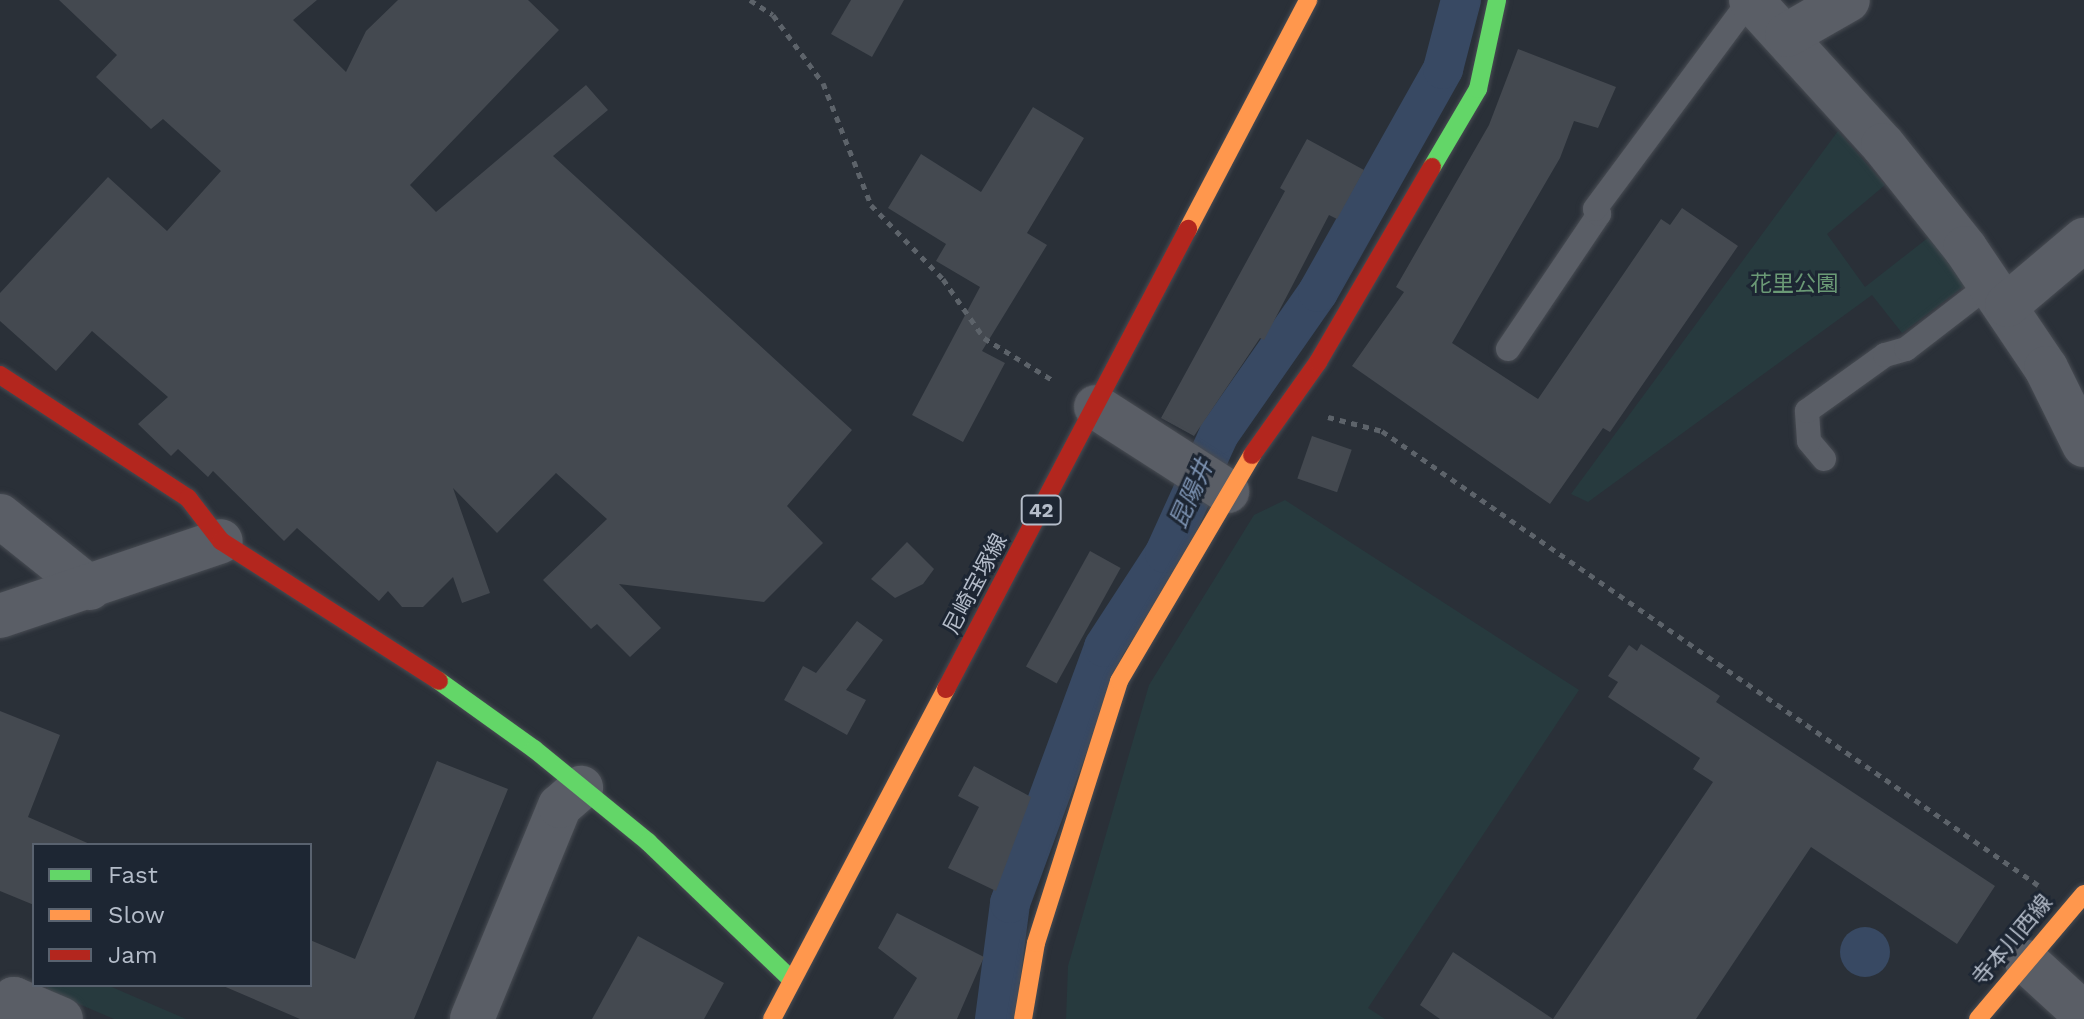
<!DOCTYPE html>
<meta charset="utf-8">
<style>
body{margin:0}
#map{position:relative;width:2084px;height:1019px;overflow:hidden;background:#2a3038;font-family:"Work Sans","Noto Sans JP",sans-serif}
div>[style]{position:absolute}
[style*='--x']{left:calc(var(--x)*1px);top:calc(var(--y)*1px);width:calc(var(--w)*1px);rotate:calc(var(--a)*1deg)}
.green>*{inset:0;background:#273a3e}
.water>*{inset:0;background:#384963}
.round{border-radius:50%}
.canal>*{height:40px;margin:-20px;padding:0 20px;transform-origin:20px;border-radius:20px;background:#384963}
.building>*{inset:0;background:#444950;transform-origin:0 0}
.path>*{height:5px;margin-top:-2.5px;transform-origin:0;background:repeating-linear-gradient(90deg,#5d636a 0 6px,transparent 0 12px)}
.roads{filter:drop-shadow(0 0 2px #484c53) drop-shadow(0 0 2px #484c53)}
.lane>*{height:24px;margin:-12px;padding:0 12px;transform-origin:12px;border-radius:12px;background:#5a5e66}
.street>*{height:44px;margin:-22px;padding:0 22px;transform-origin:22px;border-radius:22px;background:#5a5e66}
.fast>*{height:18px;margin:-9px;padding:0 9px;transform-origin:9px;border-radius:9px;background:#63d668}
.slow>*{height:18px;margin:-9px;padding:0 9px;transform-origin:9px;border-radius:9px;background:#ff974d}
.jam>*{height:18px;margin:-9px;padding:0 9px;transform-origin:9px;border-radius:9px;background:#b3261e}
span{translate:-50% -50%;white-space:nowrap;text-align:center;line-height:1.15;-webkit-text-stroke:6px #1d2633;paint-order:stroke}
.shield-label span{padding:2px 6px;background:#1d2633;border:2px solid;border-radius:6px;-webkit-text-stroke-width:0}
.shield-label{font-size:20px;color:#b4bcc9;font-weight:700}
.park-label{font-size:22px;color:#6b9a76}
.street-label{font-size:22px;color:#b4bcc9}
.water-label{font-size:24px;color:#7c92b1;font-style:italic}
.legend{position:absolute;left:32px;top:843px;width:280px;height:144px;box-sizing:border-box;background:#1d2633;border:2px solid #59626f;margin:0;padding:10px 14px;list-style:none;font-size:24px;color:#b4bcc9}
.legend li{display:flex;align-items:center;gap:16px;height:40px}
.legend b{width:40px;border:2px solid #59626f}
</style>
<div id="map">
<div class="green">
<i style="clip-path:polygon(1838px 131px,1885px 185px,1827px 234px,1865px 287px,1929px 237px,1967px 284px,1902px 333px,1872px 295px,1588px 502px,1571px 494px)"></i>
<i style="clip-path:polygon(1285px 500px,1579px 690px,1368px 1008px,1385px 1019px,1066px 1019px,1068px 966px,1149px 685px,1254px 515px)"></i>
<i style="clip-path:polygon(48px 985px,107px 985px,186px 1019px,114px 1019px,46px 990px)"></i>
</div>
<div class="water">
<i class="round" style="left:1840px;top:927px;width:50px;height:50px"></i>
</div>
<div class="canal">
<i style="--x:995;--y:1019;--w:117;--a:-82.6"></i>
<i style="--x:1010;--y:903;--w:273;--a:-69.8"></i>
<i style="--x:1104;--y:647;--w:112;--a:-57"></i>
<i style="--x:1165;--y:553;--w:131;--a:-65.6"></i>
<i style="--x:1219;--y:434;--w:173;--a:-55.1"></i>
<i style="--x:1318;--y:292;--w:256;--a:-60.7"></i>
<i style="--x:1443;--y:69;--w:71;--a:-75.4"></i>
</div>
<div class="building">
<i style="clip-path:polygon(59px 0,317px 0,293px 20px,346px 72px,366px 31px,398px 0,528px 0,559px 30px,410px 185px,436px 212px,586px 85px,608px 110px,553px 156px,852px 430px,787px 506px,823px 543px,764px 602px,619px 584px,661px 628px,630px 657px,597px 624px,591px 629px,543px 580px,607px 519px,556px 473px,497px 533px,453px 488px,490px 593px,462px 603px,453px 577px,423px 607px,402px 607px,388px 591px,379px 601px,297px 528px,284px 541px,213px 471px,208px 477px,178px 449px,171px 456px,138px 424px,168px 397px,92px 331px,56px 371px,0 321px,0 293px,108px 177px,167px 231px,221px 171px,163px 119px,151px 129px,96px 77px,117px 55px)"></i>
<i style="clip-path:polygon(851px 0,904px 0,872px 57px,831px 34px)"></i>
<i style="clip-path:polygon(1518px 49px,1616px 87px,1598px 128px,1574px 121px,1560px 158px,1452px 343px,1538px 399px,1661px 219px,1670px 225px,1682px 208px,1738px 246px,1610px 432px,1603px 428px,1550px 504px,1352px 366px,1404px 292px,1396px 287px,1489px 125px)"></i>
<i style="clip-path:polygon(1033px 107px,1084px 138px,1027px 233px,1047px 245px,982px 351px,1005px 363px,963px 442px,912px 415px,980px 287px,936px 261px,946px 244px,888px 208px,921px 154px,981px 192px)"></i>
<i style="clip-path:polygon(1307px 139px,1364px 170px,1337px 219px,1329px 215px,1264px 340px,1260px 338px,1194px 436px,1161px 418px,1285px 191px,1280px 188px)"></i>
<i style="left:1312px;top:436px;width:42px;height:45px;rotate:19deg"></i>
<i style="clip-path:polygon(907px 542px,934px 569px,923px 584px,895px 598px,871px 579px)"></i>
<i style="left:1090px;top:551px;width:35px;height:132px;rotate:29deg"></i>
<i style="clip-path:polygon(857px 621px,883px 640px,846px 690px,866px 700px,847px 735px,784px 700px,803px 666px,816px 673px)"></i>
<i style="clip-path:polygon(1641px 644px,1720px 696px,1716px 702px,1995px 886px,1957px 944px,1811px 847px,1696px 1019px,1440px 1019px,1420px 1005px,1453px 952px,1553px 1019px,1713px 782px,1693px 769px,1700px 758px,1608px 697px,1618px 682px,1608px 676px,1629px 645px,1637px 651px)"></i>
<i style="clip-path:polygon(0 711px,60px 735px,28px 817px,92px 845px,34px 845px,34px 905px,0 891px)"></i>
<i style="clip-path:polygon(437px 761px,508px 789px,414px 1019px,300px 1019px,221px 985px,310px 985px,310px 940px,355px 959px)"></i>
<i style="clip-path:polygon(974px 766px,1031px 797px,996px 891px,948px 868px,979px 807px,958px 796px)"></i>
<i style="clip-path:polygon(897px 913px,984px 957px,957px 1019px,893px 1019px,917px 978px,878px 948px)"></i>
<i style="clip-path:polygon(638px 936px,724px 983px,704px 1019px,592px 1019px)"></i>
</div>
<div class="path">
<i style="--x:750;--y:0;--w:27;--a:33"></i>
<i style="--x:773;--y:15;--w:84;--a:53.7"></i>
<i style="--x:823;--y:83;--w:131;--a:68.5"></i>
<i style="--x:871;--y:205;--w:103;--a:45.8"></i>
<i style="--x:943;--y:279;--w:72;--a:55.2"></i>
<i style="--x:984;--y:338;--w:82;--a:31.6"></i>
<i style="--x:1328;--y:417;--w:56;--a:14.5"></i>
<i style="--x:1382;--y:431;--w:798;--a:34.69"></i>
</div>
<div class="roads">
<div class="lane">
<i style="--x:1508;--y:349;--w:163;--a:-56"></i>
<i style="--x:1599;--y:214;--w:6;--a:-129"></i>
<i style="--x:1595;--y:209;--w:260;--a:-53.4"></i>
<i style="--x:1824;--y:459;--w:23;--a:-130"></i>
<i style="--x:1809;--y:441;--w:30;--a:-94"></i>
<i style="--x:1807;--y:411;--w:96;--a:-35.7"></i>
<i style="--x:1885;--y:355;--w:22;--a:-16"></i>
<i style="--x:1906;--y:349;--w:106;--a:-37.7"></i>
</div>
<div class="street">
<i style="--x:1751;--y:0;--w:196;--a:47.7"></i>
<i style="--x:1883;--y:145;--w:132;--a:51.5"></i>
<i style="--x:1965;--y:248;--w:145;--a:56"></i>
<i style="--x:2046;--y:368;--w:86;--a:63.7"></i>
<i style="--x:1787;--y:35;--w:70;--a:-29.8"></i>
<i style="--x:2007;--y:305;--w:101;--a:-40.2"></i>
<i style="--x:1096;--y:407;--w:156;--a:32.7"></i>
<i style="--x:0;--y:516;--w:115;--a:38.7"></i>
<i style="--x:0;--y:616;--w:233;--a:-18.7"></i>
<i style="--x:2027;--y:962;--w:77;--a:42.4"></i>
<i style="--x:5;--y:1019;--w:22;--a:-66"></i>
<i style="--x:14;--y:999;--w:51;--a:23.1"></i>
<i style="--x:472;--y:1019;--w:230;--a:-67.6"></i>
<i style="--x:560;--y:806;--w:28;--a:-41"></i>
</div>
<div class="fast">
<i style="--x:1432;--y:167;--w:91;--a:-59.5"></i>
<i style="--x:1478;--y:89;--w:91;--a:-77.9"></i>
<i style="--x:439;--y:681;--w:117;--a:35.6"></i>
<i style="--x:534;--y:749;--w:147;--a:39.2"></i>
<i style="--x:648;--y:842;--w:199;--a:43.8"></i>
</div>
<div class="slow">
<i style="--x:1188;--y:229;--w:259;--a:-62.3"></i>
<i style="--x:772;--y:1019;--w:373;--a:-62.2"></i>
<i style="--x:1023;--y:1019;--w:77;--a:-80.3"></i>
<i style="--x:1036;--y:943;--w:275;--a:-72.4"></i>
<i style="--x:1119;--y:681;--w:262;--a:-59.5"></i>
<i style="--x:1978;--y:1019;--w:164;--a:-49.7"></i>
</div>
<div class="jam">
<i style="--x:0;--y:375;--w:225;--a:33.2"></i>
<i style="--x:188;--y:498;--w:54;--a:52.5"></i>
<i style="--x:221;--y:541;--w:259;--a:32.7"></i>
<i style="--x:1252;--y:455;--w:114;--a:-54.6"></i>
<i style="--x:1318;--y:362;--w:226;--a:-59.7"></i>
<i style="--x:946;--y:689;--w:520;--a:-62.25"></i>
</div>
</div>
<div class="shield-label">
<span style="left:1041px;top:510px">42</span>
</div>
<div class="park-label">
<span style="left:1794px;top:284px">花里公園</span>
</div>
<div class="street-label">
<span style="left:975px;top:584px;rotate:-62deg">尼崎宝塚線</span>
<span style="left:2012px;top:940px;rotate:-50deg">寺本川西線</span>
</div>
<div class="water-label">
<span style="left:1192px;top:494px;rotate:-66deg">昆陽井</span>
</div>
<ul class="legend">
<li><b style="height:10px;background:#63d668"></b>Fast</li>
<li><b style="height:10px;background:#ff974d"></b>Slow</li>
<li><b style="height:10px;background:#b3261e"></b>Jam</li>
</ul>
</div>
